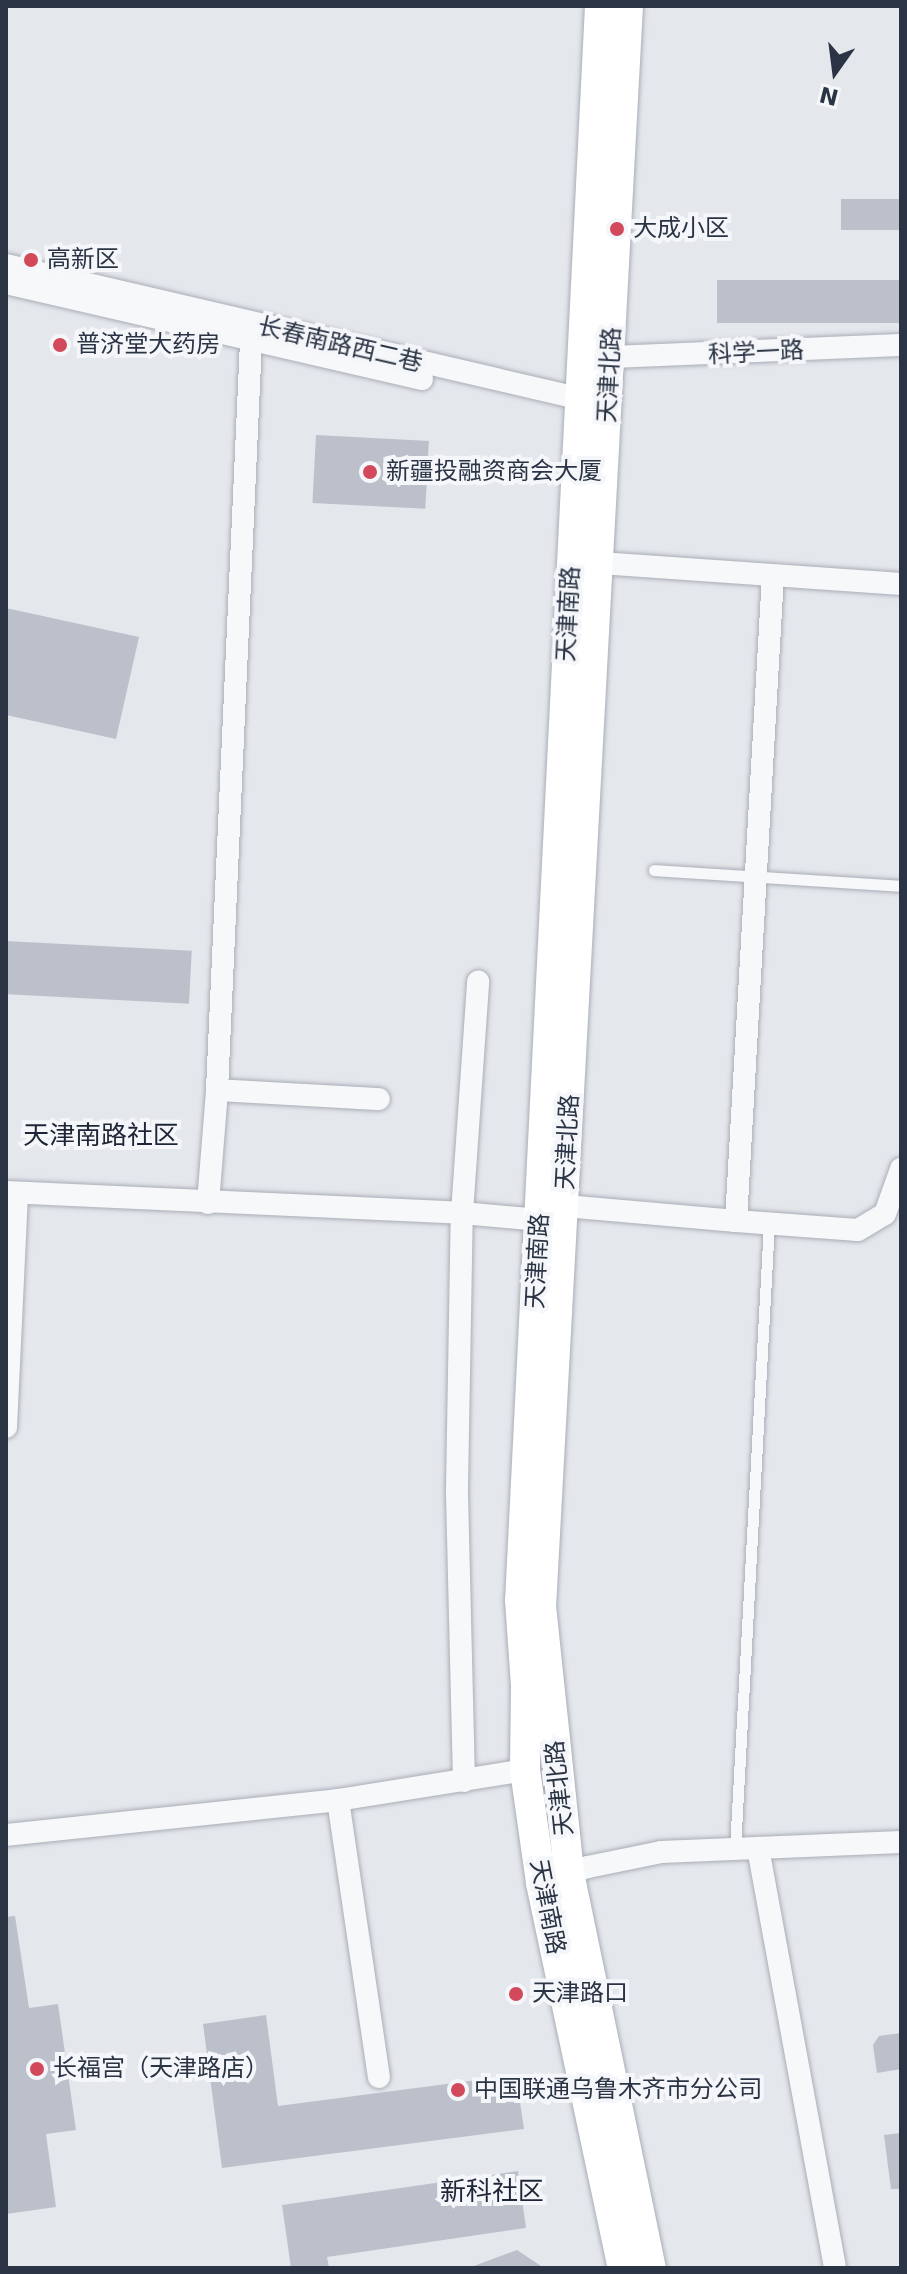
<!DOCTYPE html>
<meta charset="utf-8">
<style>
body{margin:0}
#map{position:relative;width:907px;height:2274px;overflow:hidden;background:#e4e7ec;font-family:"DejaVu Sans","Noto Sans SC",sans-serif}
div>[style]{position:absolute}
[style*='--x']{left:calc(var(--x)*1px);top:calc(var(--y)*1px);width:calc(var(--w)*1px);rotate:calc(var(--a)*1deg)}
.building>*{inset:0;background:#bbc0ca;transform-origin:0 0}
.roads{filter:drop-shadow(0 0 2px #a9aeb7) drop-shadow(0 0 2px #a9aeb7)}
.lane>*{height:11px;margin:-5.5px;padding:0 5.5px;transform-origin:5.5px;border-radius:5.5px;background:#f7f8fa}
.street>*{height:22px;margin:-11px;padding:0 11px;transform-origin:11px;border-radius:11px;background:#f7f8fa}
.secondary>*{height:30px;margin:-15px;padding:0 15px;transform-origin:15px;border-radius:15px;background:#fff}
.dots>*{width:22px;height:22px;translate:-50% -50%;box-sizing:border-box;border:4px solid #f4f6f9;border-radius:50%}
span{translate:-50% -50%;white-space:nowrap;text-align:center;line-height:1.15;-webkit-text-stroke:8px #f4f6f9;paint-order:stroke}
.poi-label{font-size:24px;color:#2b3445}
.left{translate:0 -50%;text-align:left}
.street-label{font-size:24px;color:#2b3445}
.neighbourhood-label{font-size:26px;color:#1d2536}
.frame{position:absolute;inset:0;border:8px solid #2b3445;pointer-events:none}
.north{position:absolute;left:795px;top:32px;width:80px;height:80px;-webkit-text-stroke:6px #f4f6f9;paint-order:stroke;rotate:194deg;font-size:22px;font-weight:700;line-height:32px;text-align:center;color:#2b3445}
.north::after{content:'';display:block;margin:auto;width:28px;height:36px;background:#2b3445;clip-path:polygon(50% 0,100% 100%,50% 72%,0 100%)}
</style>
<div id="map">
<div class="building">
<i style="left:901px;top:199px;width:31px;height:60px;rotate:90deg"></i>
<i style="left:901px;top:280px;width:43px;height:184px;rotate:90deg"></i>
<i style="left:316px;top:435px;width:113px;height:68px;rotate:3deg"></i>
<i style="clip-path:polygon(6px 608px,139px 637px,116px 739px,6px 715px)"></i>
<i style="left:6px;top:941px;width:186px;height:53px;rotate:3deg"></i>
<i style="clip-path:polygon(15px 1916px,29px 2008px,58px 2004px,76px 2130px,46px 2134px,56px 2207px,6px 2214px,6px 1917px)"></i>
<i style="clip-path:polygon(266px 2015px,278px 2106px,516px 2075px,524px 2129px,222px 2168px,203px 2024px)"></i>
<i style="clip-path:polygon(901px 2033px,901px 2069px,877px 2073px,873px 2045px,879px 2036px)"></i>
<i style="clip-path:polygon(901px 2133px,901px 2189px,891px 2189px,884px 2135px)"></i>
<i style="clip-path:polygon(518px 2171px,526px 2228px,327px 2257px,329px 2268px,291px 2268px,282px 2205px)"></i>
<i style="clip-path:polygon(517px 2250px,544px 2268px,474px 2268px,474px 2266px)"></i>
</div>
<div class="roads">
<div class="lane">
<i style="--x:654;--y:870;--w:248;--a:3.7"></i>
<i style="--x:735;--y:1849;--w:627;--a:-86.89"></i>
</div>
<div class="street">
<i style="--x:6;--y:265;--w:591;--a:13.1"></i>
<i style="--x:6;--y:283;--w:427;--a:13"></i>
<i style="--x:611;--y:357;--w:290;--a:-2.4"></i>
<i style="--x:600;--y:563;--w:302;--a:4"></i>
<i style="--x:217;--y:1090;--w:162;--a:3.2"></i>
<i style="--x:6;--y:1192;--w:456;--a:2.6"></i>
<i style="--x:462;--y:1213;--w:78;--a:5.1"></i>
<i style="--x:208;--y:1203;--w:113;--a:-85.4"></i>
<i style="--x:217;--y:1090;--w:751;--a:-87.4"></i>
<i style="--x:565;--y:1206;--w:172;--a:5"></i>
<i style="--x:736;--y:1221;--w:646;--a:-86.72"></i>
<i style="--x:736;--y:1221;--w:122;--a:4.2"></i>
<i style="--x:858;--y:1230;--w:31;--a:-31"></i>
<i style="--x:885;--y:1214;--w:48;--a:-70.4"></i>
<i style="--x:6;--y:1427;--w:234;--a:-87.3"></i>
<i style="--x:464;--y:1781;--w:293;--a:-91.4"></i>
<i style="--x:457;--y:1488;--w:275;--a:-89"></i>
<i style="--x:462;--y:1213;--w:232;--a:-86"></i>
<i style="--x:338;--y:1800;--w:280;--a:81.6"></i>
<i style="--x:6;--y:1835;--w:334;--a:-6"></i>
<i style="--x:338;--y:1800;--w:189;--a:-9.1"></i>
<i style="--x:758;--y:1848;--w:427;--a:79.6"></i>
<i style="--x:557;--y:1877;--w:33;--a:-18"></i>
<i style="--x:588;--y:1867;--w:75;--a:-11.6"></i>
<i style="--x:661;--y:1852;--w:240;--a:-2.4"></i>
</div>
<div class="secondary">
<i style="--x:600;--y:6;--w:1596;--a:92.87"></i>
<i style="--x:520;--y:1600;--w:86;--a:86"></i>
<i style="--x:526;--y:1686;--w:84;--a:90.7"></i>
<i style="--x:525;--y:1770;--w:114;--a:81.9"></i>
<i style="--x:541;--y:1883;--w:394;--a:78"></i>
<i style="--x:628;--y:6;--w:1602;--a:93.11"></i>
<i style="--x:541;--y:1606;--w:268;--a:84"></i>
<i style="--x:569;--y:1873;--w:403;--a:78.3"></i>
</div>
</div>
<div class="dots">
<i style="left:617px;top:229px;background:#d1495b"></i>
<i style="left:31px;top:260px;background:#d1495b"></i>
<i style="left:60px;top:345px;background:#d1495b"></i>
<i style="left:370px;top:472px;background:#d1495b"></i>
<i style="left:516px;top:1994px;background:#d1495b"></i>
<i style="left:37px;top:2069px;background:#d1495b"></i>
<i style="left:458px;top:2090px;background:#d1495b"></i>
</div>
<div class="poi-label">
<span class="left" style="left:633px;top:229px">大成小区</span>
<span class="left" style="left:47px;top:260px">高新区</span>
<span class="left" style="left:76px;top:345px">普济堂大药房</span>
<span class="left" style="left:386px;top:472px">新疆投融资商会大厦</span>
<span class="left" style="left:532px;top:1994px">天津路口</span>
<span class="left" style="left:53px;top:2069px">长福宫（天津路店）</span>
<span class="left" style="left:474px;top:2090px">中国联通乌鲁木齐市分公司</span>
</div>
<div class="street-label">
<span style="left:340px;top:345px;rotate:13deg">长春南路西二巷</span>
<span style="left:756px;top:353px;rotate:-3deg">科学一路</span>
<span style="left:610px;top:375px;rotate:-87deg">天津北路</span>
<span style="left:569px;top:614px;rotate:-87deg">天津南路</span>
<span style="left:568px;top:1142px;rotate:-87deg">天津北路</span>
<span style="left:538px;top:1261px;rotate:-87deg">天津南路</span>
<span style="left:560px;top:1788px;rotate:-96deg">天津北路</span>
<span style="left:547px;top:1907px;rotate:79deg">天津南路</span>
</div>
<div class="neighbourhood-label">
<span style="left:101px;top:1136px">天津南路社区</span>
<span style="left:492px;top:2192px">新科社区</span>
</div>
<div class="frame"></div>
<div class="north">N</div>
</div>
